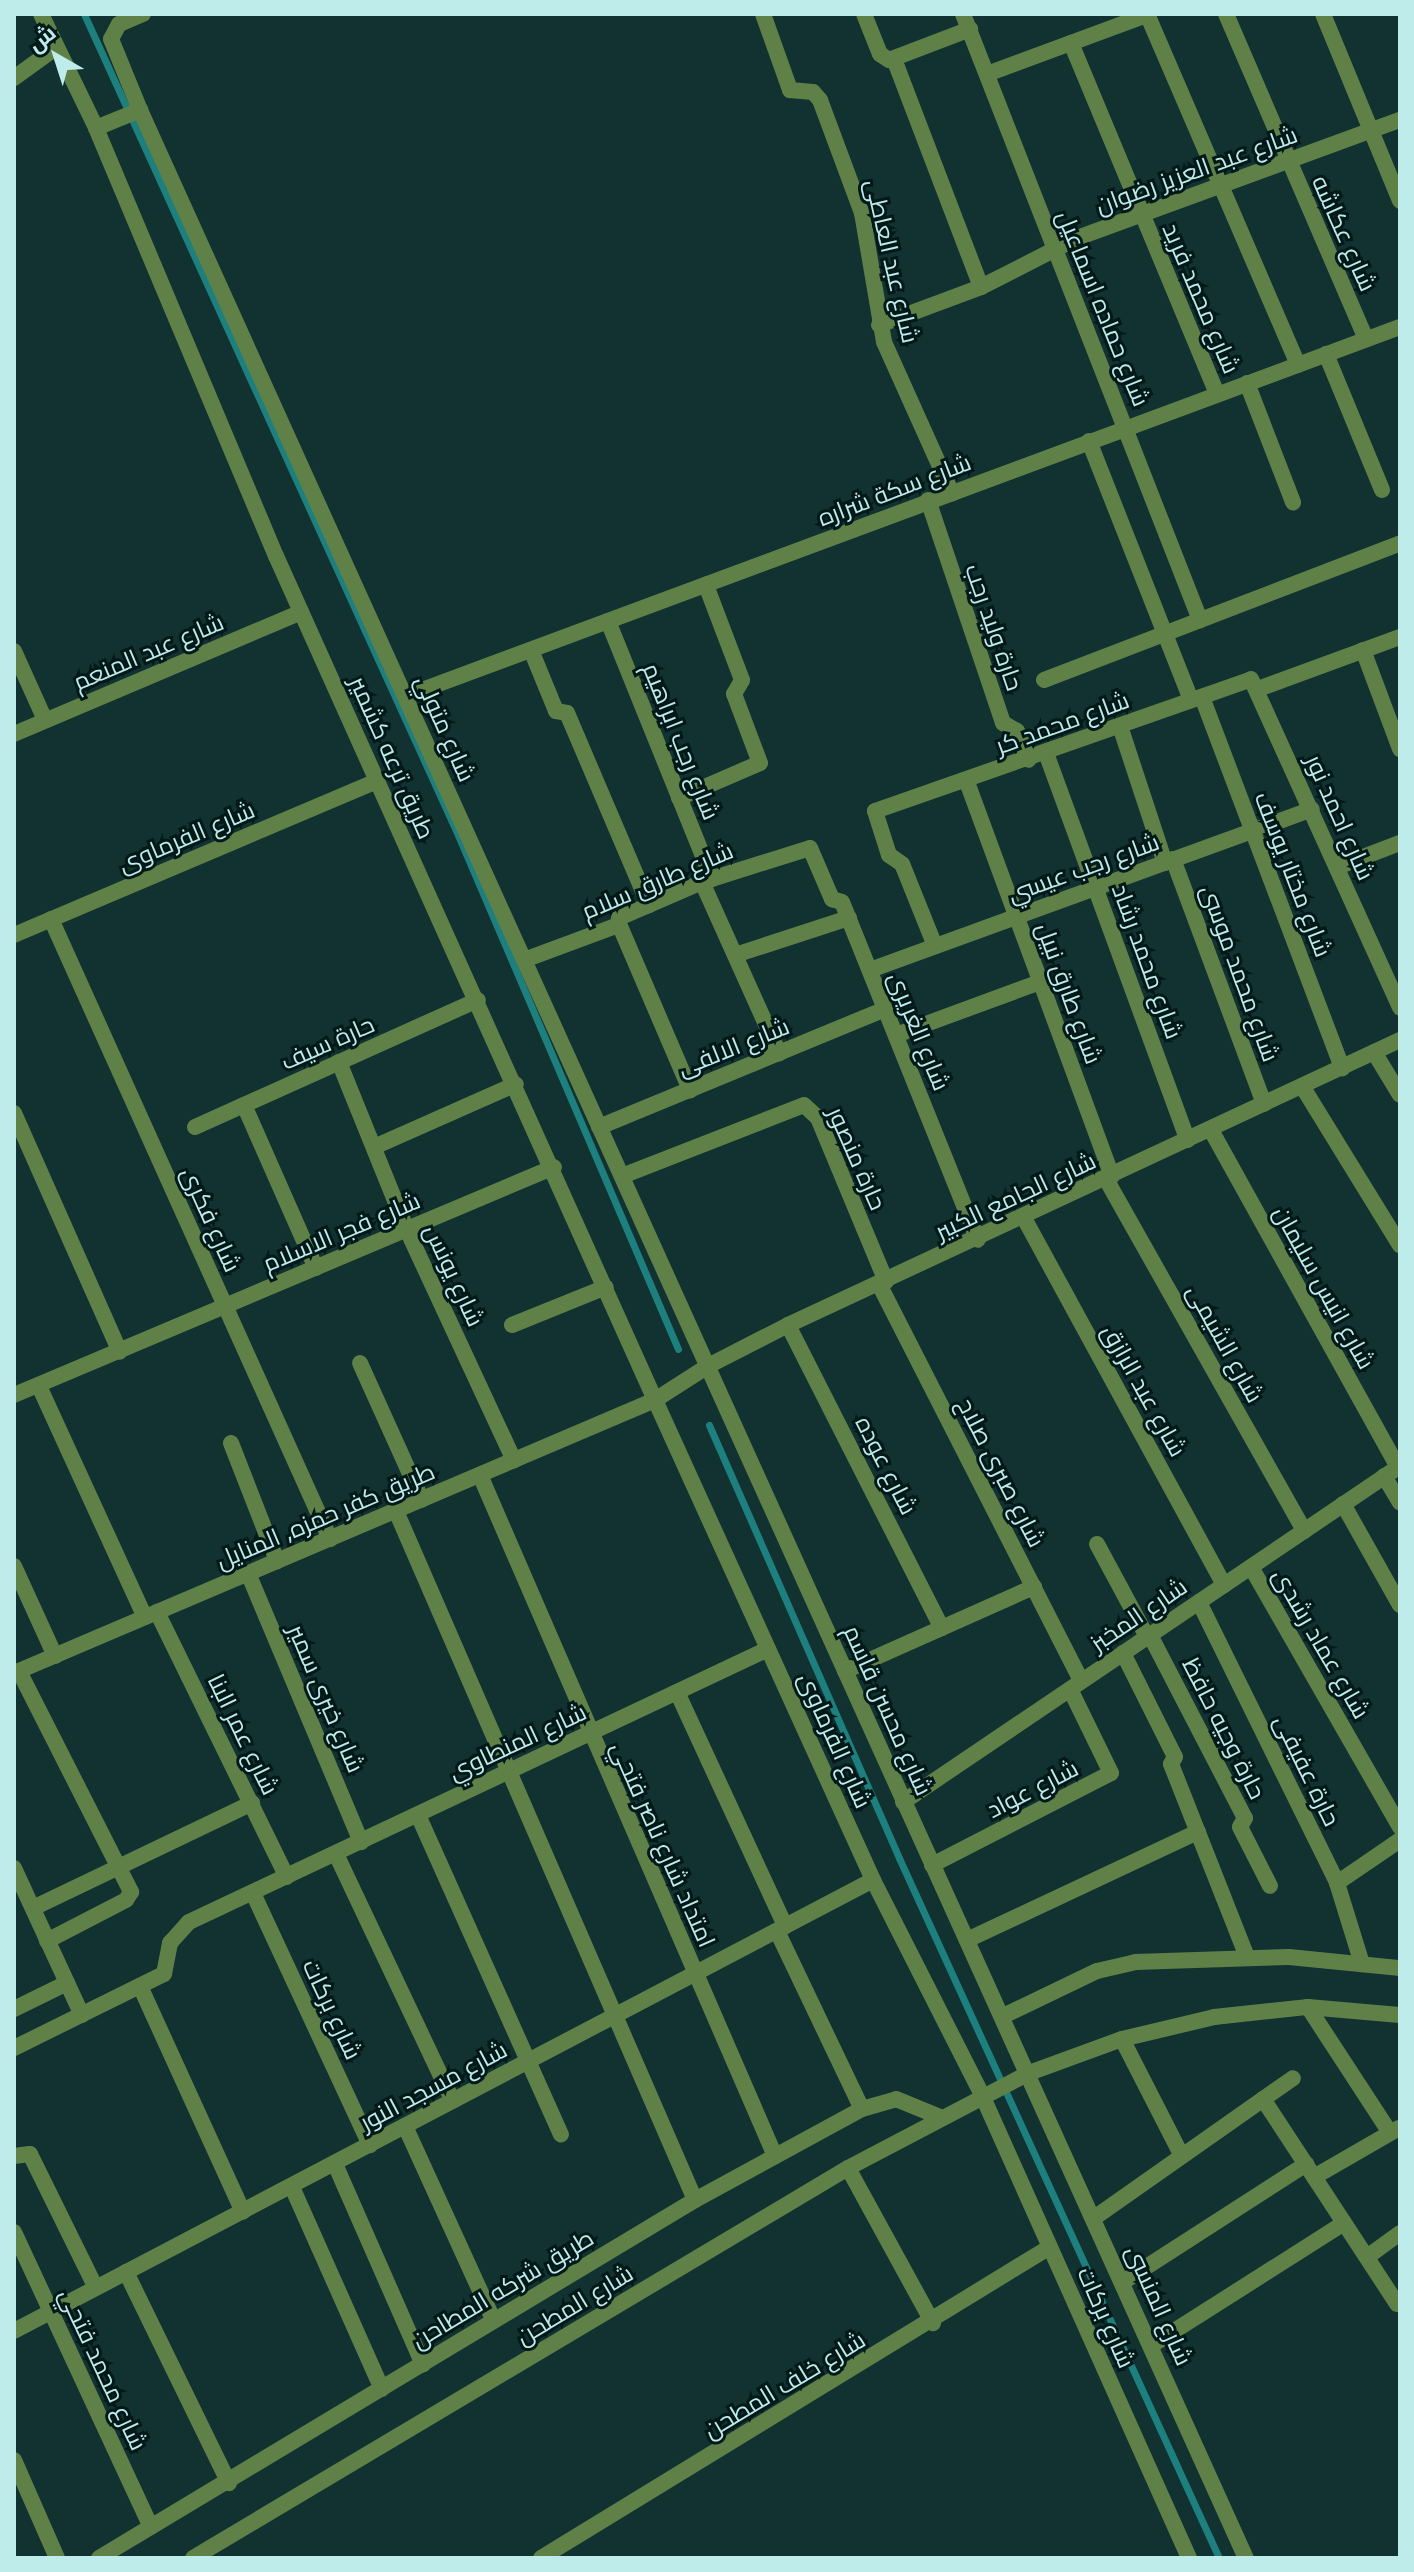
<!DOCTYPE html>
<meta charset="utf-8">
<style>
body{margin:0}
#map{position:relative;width:1414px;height:2572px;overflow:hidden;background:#113231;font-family:"Open Sans",Cairo,sans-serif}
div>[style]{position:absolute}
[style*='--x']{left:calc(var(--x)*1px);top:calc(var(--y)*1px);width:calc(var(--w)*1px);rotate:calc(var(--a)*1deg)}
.stream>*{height:7px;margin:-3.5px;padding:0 3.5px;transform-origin:3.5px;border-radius:3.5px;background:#1d807e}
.minor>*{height:16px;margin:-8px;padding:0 8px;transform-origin:8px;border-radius:8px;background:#5f8148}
span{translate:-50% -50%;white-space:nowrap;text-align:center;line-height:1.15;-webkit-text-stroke:6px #031818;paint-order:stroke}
.street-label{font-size:24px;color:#beecea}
.frame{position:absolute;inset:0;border:16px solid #beecea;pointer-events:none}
.north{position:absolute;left:16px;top:16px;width:80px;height:80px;-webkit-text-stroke:6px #031818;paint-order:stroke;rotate:321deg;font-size:22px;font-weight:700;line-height:32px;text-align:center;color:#beecea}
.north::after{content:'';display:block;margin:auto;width:28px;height:36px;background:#beecea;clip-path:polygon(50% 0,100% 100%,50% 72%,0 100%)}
</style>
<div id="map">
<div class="stream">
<i style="--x:84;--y:14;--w:902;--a:65.51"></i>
<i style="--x:458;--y:835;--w:559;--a:66.83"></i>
<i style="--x:709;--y:1425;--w:473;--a:66.3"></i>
<i style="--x:899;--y:1858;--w:770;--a:65.43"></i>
</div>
<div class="minor">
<i style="--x:41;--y:14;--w:127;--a:64.2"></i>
<i style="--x:96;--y:128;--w:464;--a:67.2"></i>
<i style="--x:276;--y:556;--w:925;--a:65.82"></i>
<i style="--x:655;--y:1400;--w:527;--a:65.57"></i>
<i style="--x:873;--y:1880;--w:241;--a:63.1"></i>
<i style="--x:982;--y:2095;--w:507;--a:65.91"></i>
<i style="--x:143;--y:14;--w:26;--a:157"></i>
<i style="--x:119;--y:24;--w:17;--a:118"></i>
<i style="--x:111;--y:39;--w:77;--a:67.8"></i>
<i style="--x:140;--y:110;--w:2686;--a:65.69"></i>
<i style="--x:763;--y:14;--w:81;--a:70.4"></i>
<i style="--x:790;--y:90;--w:23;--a:5"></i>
<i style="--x:813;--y:92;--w:11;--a:49"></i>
<i style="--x:820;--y:100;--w:121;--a:69.6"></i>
<i style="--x:862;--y:213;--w:131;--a:80.3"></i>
<i style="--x:884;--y:342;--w:166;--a:65.8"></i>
<i style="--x:864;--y:14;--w:43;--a:68.2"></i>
<i style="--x:880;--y:54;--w:11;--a:34"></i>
<i style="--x:889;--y:60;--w:87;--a:-20.9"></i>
<i style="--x:963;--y:14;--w:651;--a:68.64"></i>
<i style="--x:1147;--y:14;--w:382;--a:66.7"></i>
<i style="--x:1226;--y:14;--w:354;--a:66.7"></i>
<i style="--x:1323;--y:14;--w:202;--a:67.6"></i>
<i style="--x:1071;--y:43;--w:380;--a:67.4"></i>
<i style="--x:894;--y:59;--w:244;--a:69.1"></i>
<i style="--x:987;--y:74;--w:173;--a:-20.3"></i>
<i style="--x:14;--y:78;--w:49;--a:-35.9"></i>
<i style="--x:96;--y:128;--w:48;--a:-22.2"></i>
<i style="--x:879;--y:325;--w:109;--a:-20.4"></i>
<i style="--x:981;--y:287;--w:108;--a:-27"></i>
<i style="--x:1077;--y:238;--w:344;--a:-20.1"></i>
<i style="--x:1326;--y:354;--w:147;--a:67.6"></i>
<i style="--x:1247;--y:383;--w:128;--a:68.9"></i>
<i style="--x:1089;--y:441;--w:278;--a:68.5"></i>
<i style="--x:928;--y:500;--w:235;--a:71.4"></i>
<i style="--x:1003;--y:723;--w:16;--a:30"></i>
<i style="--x:1017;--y:731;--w:31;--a:68"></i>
<i style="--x:608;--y:621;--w:278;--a:68"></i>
<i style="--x:531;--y:650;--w:66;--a:67.7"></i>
<i style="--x:556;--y:711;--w:11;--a:10"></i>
<i style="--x:567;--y:713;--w:209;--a:66.9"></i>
<i style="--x:1363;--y:650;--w:106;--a:69.5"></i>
<i style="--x:14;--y:651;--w:76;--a:65.8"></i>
<i style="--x:1044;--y:680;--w:381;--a:-21"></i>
<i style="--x:1258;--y:689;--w:151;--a:-20.1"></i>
<i style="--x:406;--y:696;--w:1060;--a:-20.37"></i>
<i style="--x:1202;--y:697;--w:397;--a:69.3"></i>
<i style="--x:1120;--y:726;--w:144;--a:71.8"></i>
<i style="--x:14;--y:734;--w:312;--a:-23"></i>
<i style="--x:1046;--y:753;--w:412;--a:69.9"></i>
<i style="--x:967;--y:782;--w:420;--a:69.8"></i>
<i style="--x:679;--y:798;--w:88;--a:-23.4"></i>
<i style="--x:760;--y:763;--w:74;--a:-110.6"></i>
<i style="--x:734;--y:694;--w:16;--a:-60"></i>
<i style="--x:742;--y:680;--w:102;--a:-110.8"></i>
<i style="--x:1173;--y:859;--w:261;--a:69.6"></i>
<i style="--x:1337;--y:867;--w:67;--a:-20.9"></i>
<i style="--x:702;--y:882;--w:188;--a:65.8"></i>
<i style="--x:51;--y:919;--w:680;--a:65.77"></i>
<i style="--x:619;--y:924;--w:181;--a:66.8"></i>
<i style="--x:14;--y:935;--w:394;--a:-23"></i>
<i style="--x:935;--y:946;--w:88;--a:-111.9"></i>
<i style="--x:902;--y:864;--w:16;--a:-145"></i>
<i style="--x:889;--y:855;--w:46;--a:-107.7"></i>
<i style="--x:875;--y:811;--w:398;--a:-19.3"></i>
<i style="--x:1251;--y:679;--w:361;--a:65.6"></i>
<i style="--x:735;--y:955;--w:120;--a:-18"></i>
<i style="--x:524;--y:960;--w:100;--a:-20.4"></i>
<i style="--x:618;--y:925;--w:7;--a:-82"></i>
<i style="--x:619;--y:918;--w:90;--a:-23.4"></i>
<i style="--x:702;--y:882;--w:113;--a:-17.5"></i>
<i style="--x:810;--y:848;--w:56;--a:66.7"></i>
<i style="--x:832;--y:899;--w:10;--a:17"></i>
<i style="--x:842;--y:902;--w:364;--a:68.1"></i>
<i style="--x:870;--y:970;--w:470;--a:-20"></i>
<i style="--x:896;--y:1035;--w:153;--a:-20.2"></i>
<i style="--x:1374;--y:1052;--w:50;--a:58.8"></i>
<i style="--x:339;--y:1062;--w:181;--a:68"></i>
<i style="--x:407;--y:1230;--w:254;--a:65.1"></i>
<i style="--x:1302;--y:1086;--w:187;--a:58.4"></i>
<i style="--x:244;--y:1105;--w:178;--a:66.2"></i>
<i style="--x:14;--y:1113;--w:261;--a:66.1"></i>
<i style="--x:195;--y:1127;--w:310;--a:-24.2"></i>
<i style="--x:599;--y:1127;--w:310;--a:-22.4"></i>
<i style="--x:1211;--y:1130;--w:385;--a:61"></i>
<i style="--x:374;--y:1147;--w:155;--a:-23.9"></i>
<i style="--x:622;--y:1176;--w:195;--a:-21.3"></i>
<i style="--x:804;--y:1105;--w:19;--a:43"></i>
<i style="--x:818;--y:1118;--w:177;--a:67.4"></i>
<i style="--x:1106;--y:1179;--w:404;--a:60.6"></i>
<i style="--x:1024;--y:1218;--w:418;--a:61.4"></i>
<i style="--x:879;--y:1284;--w:445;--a:63"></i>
<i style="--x:512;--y:1325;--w:101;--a:-22"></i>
<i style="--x:788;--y:1325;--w:340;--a:63.1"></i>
<i style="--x:360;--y:1363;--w:150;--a:65.7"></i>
<i style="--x:39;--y:1386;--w:254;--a:65.4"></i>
<i style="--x:14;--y:1395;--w:586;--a:-22.89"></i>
<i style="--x:231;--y:1443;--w:127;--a:68.7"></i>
<i style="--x:480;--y:1475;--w:742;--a:66.58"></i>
<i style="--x:1384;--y:1476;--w:31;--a:59"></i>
<i style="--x:1343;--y:1504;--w:116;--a:60.6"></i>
<i style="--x:396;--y:1511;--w:751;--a:66.54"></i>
<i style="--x:1097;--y:1544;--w:106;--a:61.7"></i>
<i style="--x:14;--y:1566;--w:99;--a:65.5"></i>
<i style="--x:1251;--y:1567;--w:300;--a:60.2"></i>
<i style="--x:248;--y:1573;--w:292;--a:67.2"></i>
<i style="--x:1199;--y:1602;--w:313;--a:63.8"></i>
<i style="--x:1337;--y:1883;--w:85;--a:72.8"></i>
<i style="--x:157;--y:1612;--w:295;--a:63.9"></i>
<i style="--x:1150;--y:1635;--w:206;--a:62.6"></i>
<i style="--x:1245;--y:1818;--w:10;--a:119"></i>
<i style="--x:1240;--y:1827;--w:66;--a:63"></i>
<i style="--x:1123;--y:1653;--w:116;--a:63.4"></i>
<i style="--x:1175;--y:1757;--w:8;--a:120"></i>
<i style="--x:1171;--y:1764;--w:207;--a:68.5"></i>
<i style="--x:19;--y:1671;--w:248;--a:63.1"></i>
<i style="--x:131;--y:1892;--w:9;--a:122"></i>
<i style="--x:126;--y:1900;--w:89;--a:152.6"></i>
<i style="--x:845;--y:1671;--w:207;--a:-24"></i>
<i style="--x:14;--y:1673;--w:697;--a:-23.07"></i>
<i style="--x:655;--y:1400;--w:63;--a:-32.7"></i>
<i style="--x:708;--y:1366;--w:90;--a:-27.1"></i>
<i style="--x:788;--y:1325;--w:675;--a:-24.97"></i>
<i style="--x:677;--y:1692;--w:258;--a:65.2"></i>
<i style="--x:903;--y:1802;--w:600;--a:-34.06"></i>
<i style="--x:418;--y:1815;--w:350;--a:65.9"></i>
<i style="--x:336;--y:1854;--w:273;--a:64.7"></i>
<i style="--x:932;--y:1865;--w:201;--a:-27.2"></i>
<i style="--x:1111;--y:1773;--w:93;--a:-116"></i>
<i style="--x:14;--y:1868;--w:162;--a:65.2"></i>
<i style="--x:1337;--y:1883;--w:76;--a:-34.3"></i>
<i style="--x:253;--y:1893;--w:278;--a:65.1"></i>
<i style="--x:33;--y:1908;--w:243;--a:-25.6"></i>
<i style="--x:777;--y:1931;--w:197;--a:64.5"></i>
<i style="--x:967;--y:1940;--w:255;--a:-25.1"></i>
<i style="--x:140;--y:1986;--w:248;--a:65.5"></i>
<i style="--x:1308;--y:2007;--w:150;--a:56.9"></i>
<i style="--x:14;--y:2009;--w:59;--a:-26.1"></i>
<i style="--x:1003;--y:2016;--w:104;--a:-25.6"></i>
<i style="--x:1097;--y:1971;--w:39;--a:-13"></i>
<i style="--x:1135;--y:1962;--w:154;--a:-1.9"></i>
<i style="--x:1289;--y:1957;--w:112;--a:5.7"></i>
<i style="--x:1122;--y:2039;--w:131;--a:62.9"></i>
<i style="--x:14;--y:2048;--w:167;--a:-26.3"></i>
<i style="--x:164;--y:1974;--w:32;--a:-79"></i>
<i style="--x:170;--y:1943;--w:28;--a:-48"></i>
<i style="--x:189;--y:1922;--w:640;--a:-25.24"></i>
<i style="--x:1263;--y:2099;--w:245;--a:56.8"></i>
<i style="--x:405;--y:2126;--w:214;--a:65.5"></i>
<i style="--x:14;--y:2156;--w:16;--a:-7"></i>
<i style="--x:30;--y:2154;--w:149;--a:63.8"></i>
<i style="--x:335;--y:2164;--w:219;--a:66.3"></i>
<i style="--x:848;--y:2168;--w:177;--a:61.3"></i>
<i style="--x:1314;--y:2177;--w:98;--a:-30"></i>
<i style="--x:292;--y:2187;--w:221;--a:66"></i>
<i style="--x:1094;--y:2218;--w:243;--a:-35.1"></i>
<i style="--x:14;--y:2232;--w:325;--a:65.1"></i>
<i style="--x:1367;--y:2257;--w:41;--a:-36"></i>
<i style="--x:126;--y:2272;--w:235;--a:64"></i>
<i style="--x:1123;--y:2282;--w:218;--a:-32.8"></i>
<i style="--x:14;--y:2331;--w:970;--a:-27.7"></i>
<i style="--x:1152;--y:2345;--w:227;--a:-32.4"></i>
<i style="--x:14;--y:2460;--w:107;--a:66.3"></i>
<i style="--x:99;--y:2558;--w:695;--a:-30.99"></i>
<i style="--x:695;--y:2200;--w:190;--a:-28.6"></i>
<i style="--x:862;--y:2109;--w:35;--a:-16"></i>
<i style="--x:896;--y:2099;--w:48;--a:22.2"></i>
<i style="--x:193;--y:2558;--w:762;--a:-30.77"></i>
<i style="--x:848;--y:2168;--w:204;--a:-27.7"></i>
<i style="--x:1029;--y:2073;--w:99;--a:-20.1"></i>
<i style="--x:1122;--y:2039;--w:95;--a:-13.4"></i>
<i style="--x:1214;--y:2017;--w:95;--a:-6.1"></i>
<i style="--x:1308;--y:2007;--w:92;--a:5"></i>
<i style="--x:541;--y:2558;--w:596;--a:-31.43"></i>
</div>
<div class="street-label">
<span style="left:1196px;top:169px;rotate:-20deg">شارع عبد العزيز رضوان</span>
<span style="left:1345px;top:233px;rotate:66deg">شارع عكاشه</span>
<span style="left:893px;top:261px;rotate:77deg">شارع عبد العاطى</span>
<span style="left:1202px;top:298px;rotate:67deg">شارع محمد فريد</span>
<span style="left:1104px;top:308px;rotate:68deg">شارع حماده اسماعيل</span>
<span style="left:894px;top:489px;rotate:-21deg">شارع سكة شراره</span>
<span style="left:995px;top:627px;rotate:71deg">حارة وليد رجب</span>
<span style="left:148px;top:651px;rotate:-23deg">شارع عبد المنعم</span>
<span style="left:1062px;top:722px;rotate:-20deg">شارع محمد كر</span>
<span style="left:446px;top:728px;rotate:66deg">شارع متولي</span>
<span style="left:682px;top:741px;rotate:68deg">شارع رجب ابراهيم</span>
<span style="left:393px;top:757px;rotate:66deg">طريق ترعه كشمير</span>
<span style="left:1341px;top:817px;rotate:66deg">شارع احمد نور</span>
<span style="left:186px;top:836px;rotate:-23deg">شارع الفرماوى</span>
<span style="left:1083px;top:867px;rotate:-20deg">شارع رجب عيسي</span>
<span style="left:1294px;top:874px;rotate:69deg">شارع مختار يوسف</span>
<span style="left:657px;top:880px;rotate:-23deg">شارع طارق سلام</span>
<span style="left:1148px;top:961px;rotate:70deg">شارع محمد رشاد</span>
<span style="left:1241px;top:973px;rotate:70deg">شارع محمد موسى</span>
<span style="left:1070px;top:993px;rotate:70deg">شارع طارق نبيل</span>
<span style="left:920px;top:1031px;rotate:68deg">شارع الغريرى</span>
<span style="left:327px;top:1042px;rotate:-24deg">حارة سيف</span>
<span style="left:733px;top:1046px;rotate:-22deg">شارع الالفى</span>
<span style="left:858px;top:1158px;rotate:66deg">حارة منصور</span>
<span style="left:1015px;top:1195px;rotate:-25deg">شارع الجامع الكبير</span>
<span style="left:212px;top:1219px;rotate:66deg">شارع فكرى</span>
<span style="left:341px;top:1231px;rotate:-23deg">شارع فجر الاسلام</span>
<span style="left:455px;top:1275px;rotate:65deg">شارع يونس</span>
<span style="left:1325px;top:1287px;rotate:61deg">شارع انيس سليمان</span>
<span style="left:1226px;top:1343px;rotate:61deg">شارع الشيمى</span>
<span style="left:1145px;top:1390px;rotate:61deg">شارع عبد الرازق</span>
<span style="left:887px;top:1465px;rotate:63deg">شارع عوده</span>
<span style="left:1002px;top:1472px;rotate:63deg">شارع صبرى صلاح</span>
<span style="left:325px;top:1515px;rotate:-23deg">طريق كفر حمزه, المنايل</span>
<span style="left:1138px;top:1614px;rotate:-34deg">شارع المخبز</span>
<span style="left:1322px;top:1643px;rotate:60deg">شارع عماد رشدى</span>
<span style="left:327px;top:1698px;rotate:67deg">شارع خيرى سمير</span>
<span style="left:889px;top:1710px;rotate:66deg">شارع محسن قاسم</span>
<span style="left:1225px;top:1728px;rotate:63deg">حارة وجيه حافظ</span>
<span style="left:244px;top:1734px;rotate:64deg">شارع عمر البنا</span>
<span style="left:836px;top:1740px;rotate:66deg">شارع الفرماوى</span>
<span style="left:517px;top:1741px;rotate:-25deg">شارع المنطاوي</span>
<span style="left:1308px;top:1770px;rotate:64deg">حارة عفيفى</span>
<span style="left:1032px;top:1788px;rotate:-27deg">شارع عواد</span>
<span style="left:664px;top:1844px;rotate:66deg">امتداد شارع ناصر فتحي</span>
<span style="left:333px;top:2009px;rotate:65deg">شارع بركات</span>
<span style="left:433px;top:2085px;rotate:-28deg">شارع مسجد النور</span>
<span style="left:502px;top:2288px;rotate:-31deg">طريق شركه المطاحن</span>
<span style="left:574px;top:2304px;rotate:-31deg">شارع المطحن</span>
<span style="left:1160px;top:2305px;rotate:66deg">شارع المنسى</span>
<span style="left:1107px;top:2317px;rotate:66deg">شارع بركات</span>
<span style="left:104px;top:2369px;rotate:65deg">شارع محمد فتحي</span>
<span style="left:784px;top:2384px;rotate:-31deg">شارع خلف المطحن</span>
</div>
<div class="frame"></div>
<div class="north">ش</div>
</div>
